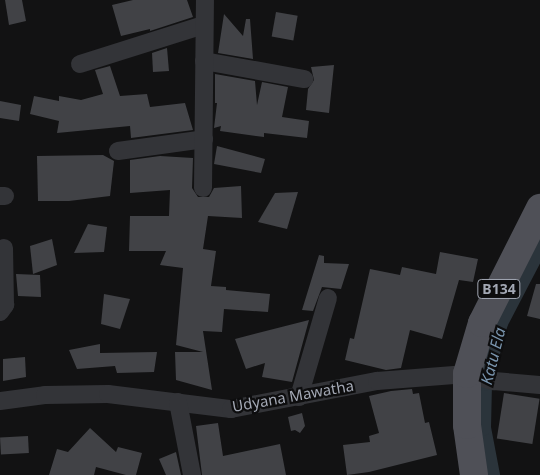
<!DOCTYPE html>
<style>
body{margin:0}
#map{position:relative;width:540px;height:475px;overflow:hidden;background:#121213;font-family:"Noto Sans",sans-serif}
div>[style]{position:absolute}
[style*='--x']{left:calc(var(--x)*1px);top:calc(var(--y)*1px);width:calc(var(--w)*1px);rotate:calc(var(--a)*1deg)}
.canal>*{height:16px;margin:-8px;padding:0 8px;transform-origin:8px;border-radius:8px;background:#2b343b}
.building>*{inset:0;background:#414246;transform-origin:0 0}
.minor>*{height:18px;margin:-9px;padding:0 9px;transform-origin:9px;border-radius:9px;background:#333438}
.primary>*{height:28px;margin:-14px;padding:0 14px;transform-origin:14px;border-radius:14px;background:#4f5057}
span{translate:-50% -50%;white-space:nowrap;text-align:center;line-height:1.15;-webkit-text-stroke:4.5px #0d0d0e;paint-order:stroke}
.shield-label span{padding:1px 4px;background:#0d0d0e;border:1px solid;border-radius:4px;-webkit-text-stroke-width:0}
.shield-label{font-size:14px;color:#a3a8b4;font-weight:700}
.street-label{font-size:15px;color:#a3a8b4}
.water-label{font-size:16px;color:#7a95ae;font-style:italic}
</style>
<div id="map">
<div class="canal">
<i style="--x:492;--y:475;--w:48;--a:-100.8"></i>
<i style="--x:483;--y:428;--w:45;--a:-88.7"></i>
<i style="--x:484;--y:383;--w:62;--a:-75.1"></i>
<i style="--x:500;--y:323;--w:87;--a:-62.5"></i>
</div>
<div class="building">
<i style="clip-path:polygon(5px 0,22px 0,26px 21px,9px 25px)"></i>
<i style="clip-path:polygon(133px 0,187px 0,193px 17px,150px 31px,150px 29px,121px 36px,112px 5px)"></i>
<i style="left:276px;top:12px;width:22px;height:25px;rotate:10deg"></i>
<i style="clip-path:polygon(224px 14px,243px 36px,246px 19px,250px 19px,253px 59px,218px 53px)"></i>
<i style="clip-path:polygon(167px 48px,169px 71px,153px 72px,152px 53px)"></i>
<i style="clip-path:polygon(334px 65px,329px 113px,306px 110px,308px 89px,314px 80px,311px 67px)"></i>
<i style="clip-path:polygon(110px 66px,120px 96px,147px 94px,150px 107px,185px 103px,193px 130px,131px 138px,130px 126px,57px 133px,59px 121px,30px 114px,34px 96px,59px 101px,59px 96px,81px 100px,103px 94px,95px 70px)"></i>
<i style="clip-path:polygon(215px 74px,255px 81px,257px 105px,262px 82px,288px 87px,282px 117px,309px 121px,307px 138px,264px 133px,264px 137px,220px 131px,221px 126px,214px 128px,217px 103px,215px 103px)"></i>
<i style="clip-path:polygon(0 101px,21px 105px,19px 121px,0 118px)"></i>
<i style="clip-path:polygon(217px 146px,265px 159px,261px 173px,214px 164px)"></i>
<i style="clip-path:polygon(103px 155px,114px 161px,110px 196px,69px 201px,38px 201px,37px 156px)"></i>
<i style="clip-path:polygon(160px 156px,193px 158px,192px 188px,198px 197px,209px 197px,214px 188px,241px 186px,242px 218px,208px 216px,203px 249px,216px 251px,211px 286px,226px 287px,226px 290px,270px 294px,268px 312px,224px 309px,222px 332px,203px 331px,212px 390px,176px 380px,175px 352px,203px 352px,176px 345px,183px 268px,160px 265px,166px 251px,129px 251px,130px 216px,169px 216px,170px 190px,130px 193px,130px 160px)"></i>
<i style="clip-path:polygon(298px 192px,287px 229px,258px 222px,275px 193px)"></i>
<i style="clip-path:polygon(88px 224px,107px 227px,104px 252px,74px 253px)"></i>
<i style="clip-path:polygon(52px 239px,57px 265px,33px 274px,30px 246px)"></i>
<i style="clip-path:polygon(440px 252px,478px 259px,473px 282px,459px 280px,442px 339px,410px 330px,401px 368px,386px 370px,345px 360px,350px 338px,354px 339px,370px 269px,400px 275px,402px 267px,436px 274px)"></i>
<i style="clip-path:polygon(319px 255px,324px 256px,324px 263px,349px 264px,341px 289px,322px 287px,313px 311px,302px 310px)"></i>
<i style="clip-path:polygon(16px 274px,40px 275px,41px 297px,18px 296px)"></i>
<i style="clip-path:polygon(536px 284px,540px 284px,540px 319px,527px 316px)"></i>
<i style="clip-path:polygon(104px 294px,130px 299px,120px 329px,101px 324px)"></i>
<i style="clip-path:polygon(309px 320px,292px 382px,262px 377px,265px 363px,246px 369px,235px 339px)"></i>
<i style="clip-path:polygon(100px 344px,100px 353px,157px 352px,154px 372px,117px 373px,115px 366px,77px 369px,69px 350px)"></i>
<i style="clip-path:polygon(25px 357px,26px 377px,3px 381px,3px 359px)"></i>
<i style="clip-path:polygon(412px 389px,413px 394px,419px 393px,425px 423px,429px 422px,437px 455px,369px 472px,347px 475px,343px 445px,370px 442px,369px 436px,379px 433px,369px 396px,391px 391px)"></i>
<i style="left:504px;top:393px;width:36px;height:46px;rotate:9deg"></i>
<i style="clip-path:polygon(302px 413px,305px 426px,300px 433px,295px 430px,291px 431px,288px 417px)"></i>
<i style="clip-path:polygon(218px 423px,223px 456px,280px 444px,286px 475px,202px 475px,196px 426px)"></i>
<i style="clip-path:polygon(90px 428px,116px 452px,118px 447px,142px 453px,136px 475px,126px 475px,96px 467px,94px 475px,49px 475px,57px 449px,68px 452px)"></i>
<i style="left:28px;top:436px;width:17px;height:28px;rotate:87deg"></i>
<i style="clip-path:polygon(176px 452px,181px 475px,166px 475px,159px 459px)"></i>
</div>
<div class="minor">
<i style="--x:204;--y:61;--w:102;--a:10.2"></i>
<i style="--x:80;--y:64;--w:130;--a:-17.5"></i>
<i style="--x:118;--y:151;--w:87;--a:-7.9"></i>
<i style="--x:203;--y:188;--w:188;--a:-89.4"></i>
<i style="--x:0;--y:196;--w:5;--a:0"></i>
<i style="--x:0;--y:312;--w:9;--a:-54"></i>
<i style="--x:5;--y:305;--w:57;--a:-91"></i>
<i style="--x:299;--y:397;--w:103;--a:-73.7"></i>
<i style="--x:0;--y:401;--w:45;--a:-7.6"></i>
<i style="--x:45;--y:395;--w:63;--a:-0.9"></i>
<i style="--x:108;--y:394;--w:124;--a:7"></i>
<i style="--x:231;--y:409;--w:149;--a:-10.9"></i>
<i style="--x:377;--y:381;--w:90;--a:-4.4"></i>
<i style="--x:467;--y:374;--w:28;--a:15"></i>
<i style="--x:494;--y:381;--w:46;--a:5"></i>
<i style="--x:178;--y:402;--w:74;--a:79.1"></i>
</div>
<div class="primary">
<i style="--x:474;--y:475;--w:50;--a:-98"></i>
<i style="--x:467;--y:425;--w:51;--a:-90"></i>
<i style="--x:467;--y:374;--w:53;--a:-73.6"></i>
<i style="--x:482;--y:323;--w:129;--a:-63.2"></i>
</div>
<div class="shield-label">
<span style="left:499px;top:289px">B134</span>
</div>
<div class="street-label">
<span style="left:293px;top:396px;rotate:-10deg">Udyana Mawatha</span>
</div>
<div class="water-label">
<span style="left:493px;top:356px;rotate:-76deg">Katu Ela</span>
</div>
</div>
